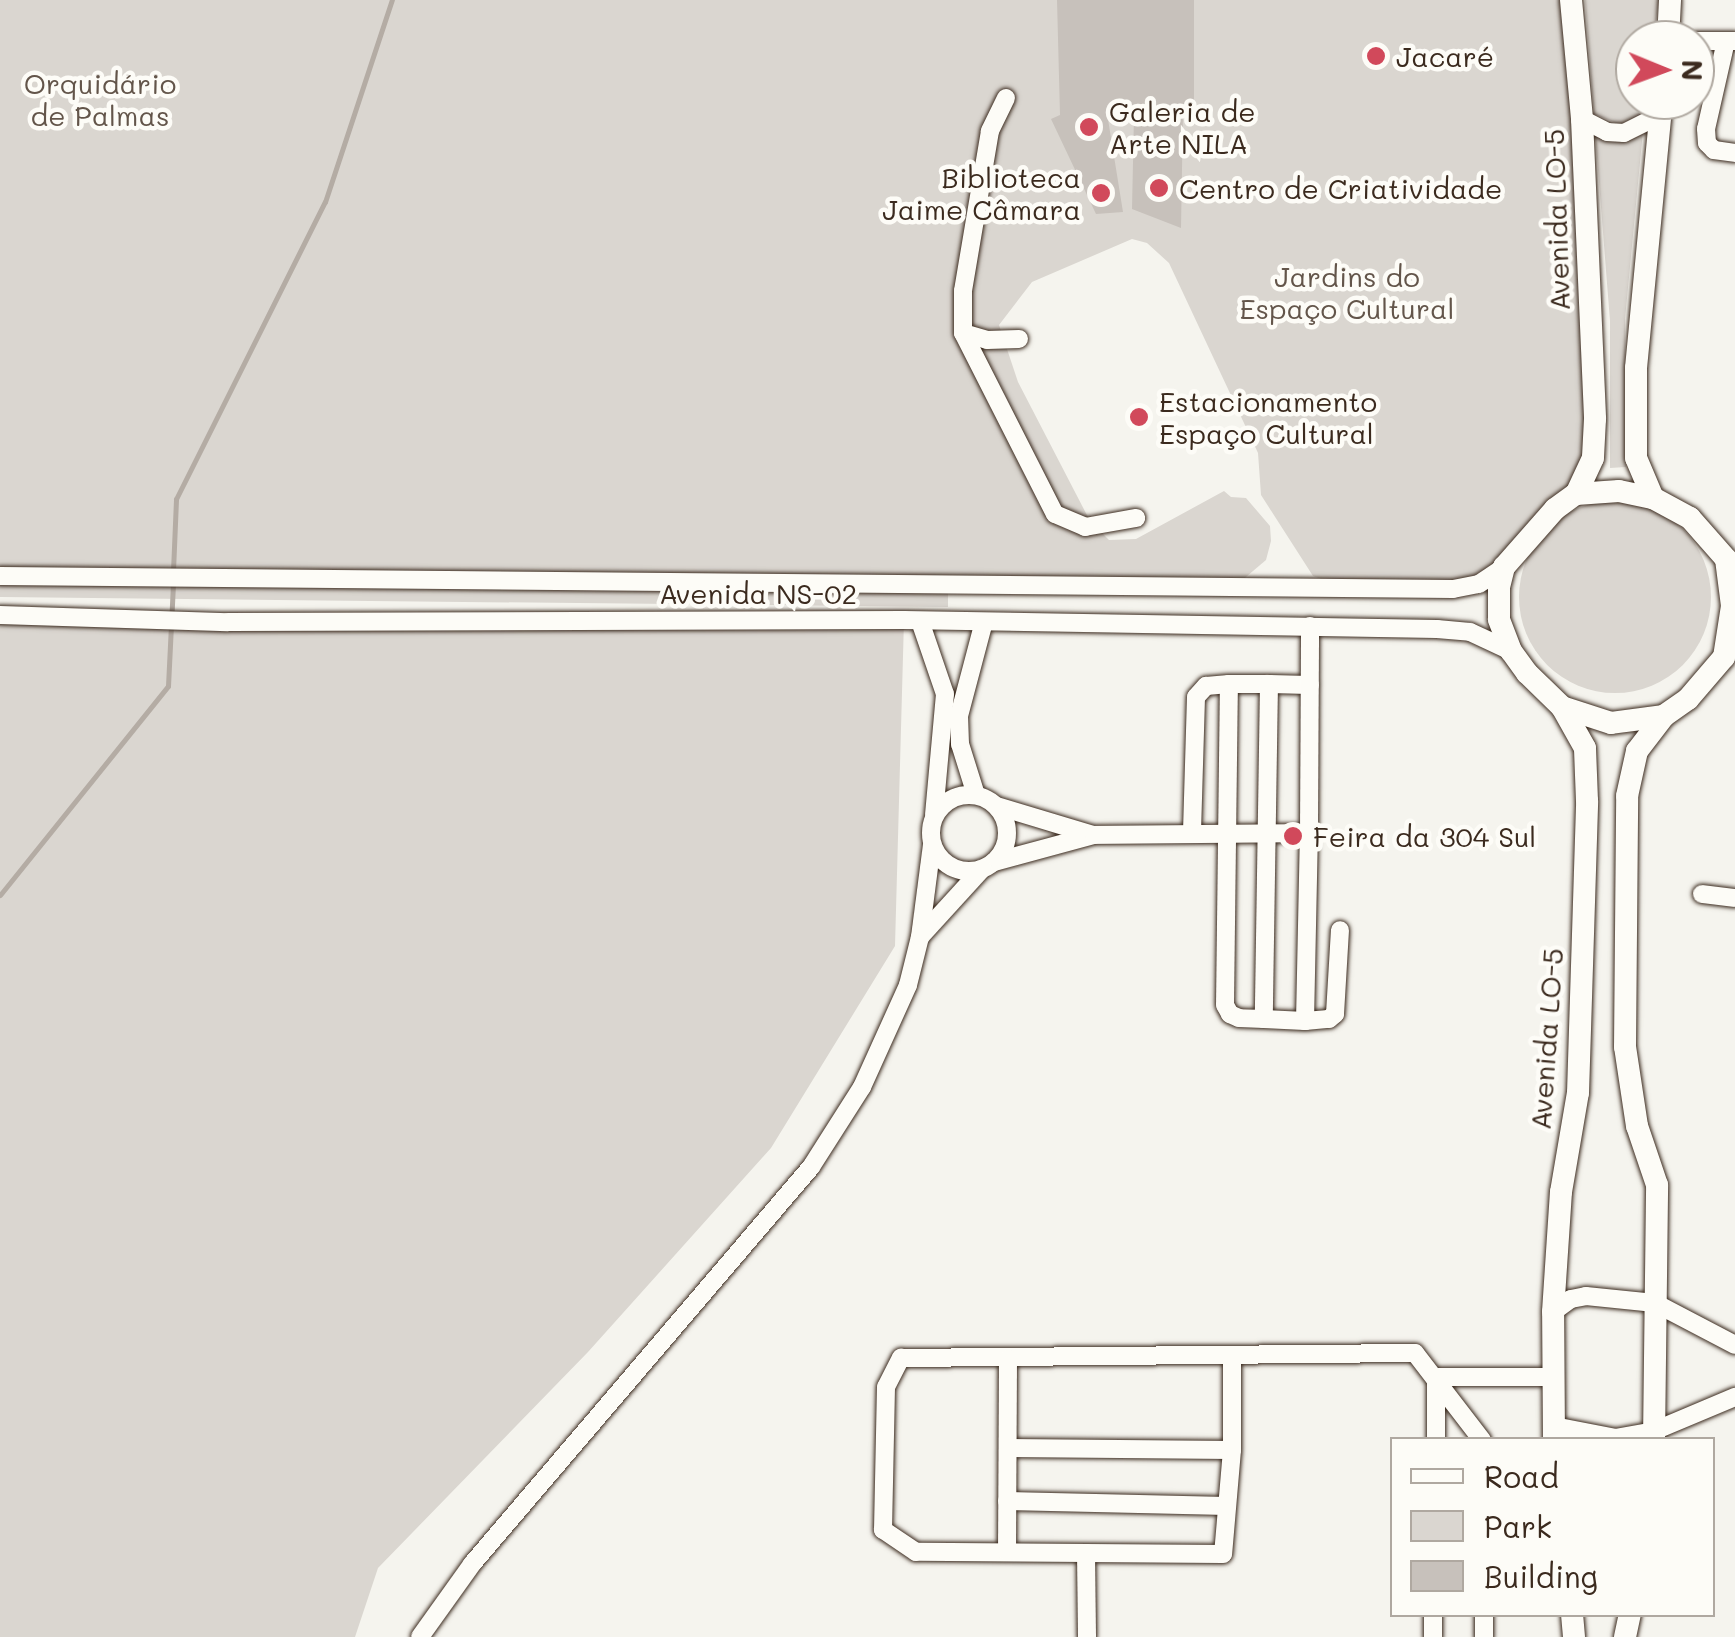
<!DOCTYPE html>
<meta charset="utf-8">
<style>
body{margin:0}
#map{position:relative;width:1735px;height:1637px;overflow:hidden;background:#f5f4ee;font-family:Mali,sans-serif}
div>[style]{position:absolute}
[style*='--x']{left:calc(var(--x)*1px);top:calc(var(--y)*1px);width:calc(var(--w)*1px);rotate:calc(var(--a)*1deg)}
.green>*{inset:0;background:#dad6d0}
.round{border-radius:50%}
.stream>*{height:5px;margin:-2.5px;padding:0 2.5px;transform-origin:2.5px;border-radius:2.5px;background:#b4aca4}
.building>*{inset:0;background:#c7c1bb}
.roads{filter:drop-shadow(0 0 2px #3b2a1e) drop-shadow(0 0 2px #3b2a1e)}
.minor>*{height:18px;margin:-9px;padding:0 9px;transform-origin:9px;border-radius:9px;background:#fdfcf7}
.minor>.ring{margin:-9px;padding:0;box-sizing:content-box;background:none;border:18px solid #fdfcf7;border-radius:50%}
.major>*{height:22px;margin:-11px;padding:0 11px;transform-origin:11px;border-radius:11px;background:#fdfcf7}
.dots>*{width:28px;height:28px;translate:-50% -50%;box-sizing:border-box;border:5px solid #fdfcf7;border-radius:50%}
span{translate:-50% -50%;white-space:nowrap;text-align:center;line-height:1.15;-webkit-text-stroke:9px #fdfcf7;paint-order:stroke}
.poi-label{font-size:28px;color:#3b2a1e}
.left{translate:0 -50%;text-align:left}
.right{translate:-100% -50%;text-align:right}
.park-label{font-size:28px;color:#63554a}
.street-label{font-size:28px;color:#3b2a1e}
.legend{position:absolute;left:1390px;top:1437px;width:325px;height:180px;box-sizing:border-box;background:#fdfcf7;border:2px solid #afa8a0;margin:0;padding:12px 18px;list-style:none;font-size:30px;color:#3b2a1e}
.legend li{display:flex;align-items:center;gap:20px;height:50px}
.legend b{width:50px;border:2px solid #afa8a0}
.north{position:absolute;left:1615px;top:20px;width:100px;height:100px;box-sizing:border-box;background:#fdfcf7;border:2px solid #afa8a0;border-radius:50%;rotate:91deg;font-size:28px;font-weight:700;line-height:40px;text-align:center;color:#3b2a1e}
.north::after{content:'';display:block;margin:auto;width:35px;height:45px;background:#d1495b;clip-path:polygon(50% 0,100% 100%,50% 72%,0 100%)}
</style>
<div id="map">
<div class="green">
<i style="clip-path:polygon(0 0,1566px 0,1590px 457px,1571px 491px,1478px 579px,1452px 585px,1337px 585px,1313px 576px,1261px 495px,1258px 453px,1169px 263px,1147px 243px,1132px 239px,1032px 282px,999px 325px,1018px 382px,1090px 521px,1109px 540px,1136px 539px,1224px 491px,1231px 497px,1246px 498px,1270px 526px,1271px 541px,1266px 560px,1240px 582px,948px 580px,948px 607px,0 597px)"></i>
<i style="clip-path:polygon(1585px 0,1659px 0,1653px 40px,1635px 40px,1635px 100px,1646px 100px,1645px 115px,1619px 124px,1594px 114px)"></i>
<i style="clip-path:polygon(1595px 131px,1643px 131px,1625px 319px,1626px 467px,1610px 468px,1610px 321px)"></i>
<i class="round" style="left:1519px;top:501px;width:192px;height:192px"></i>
<i style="clip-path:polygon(0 615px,904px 620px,895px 946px,771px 1148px,588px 1352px,378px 1568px,355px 1637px,0 1637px)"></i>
</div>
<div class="stream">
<i style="--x:173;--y:571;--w:72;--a:-87.6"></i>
<i style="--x:176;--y:499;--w:332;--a:-63.4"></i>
<i style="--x:325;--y:202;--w:213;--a:-71.7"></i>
<i style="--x:0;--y:895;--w:268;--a:-51.2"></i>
<i style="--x:168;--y:686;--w:104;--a:-87.2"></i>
</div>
<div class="building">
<i style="clip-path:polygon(1057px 0,1194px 0,1194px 111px,1183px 111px,1181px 228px,1132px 209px,1134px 115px,1107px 113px,1123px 212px,1096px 214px,1051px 119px,1060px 115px)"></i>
</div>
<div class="roads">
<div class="minor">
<i style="--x:1695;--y:41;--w:40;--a:0"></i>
<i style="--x:1726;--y:41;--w:90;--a:102.8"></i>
<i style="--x:1706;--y:129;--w:14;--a:86"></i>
<i style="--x:1707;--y:143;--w:10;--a:45"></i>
<i style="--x:1714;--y:150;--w:21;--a:8"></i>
<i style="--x:1006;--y:98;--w:37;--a:116"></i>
<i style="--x:990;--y:131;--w:162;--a:99.6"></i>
<i style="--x:963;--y:291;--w:42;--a:90"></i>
<i style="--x:963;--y:333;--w:203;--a:63.1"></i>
<i style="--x:1055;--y:514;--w:33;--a:23"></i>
<i style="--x:1085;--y:527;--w:52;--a:-10"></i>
<i style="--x:1582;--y:119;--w:28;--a:27"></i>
<i style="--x:1607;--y:132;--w:17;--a:3"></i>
<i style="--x:1624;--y:133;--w:40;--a:-26.6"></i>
<i style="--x:963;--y:333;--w:25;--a:16"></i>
<i style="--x:987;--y:340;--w:32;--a:-2"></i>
<i style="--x:0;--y:576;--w:1453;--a:0.51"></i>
<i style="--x:1453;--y:589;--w:26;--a:-11"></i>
<i style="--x:1479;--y:584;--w:30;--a:-34"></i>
<i style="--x:0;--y:615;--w:228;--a:1.8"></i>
<i style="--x:228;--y:622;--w:676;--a:-0.17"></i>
<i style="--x:904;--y:620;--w:533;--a:0.97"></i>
<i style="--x:1437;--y:629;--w:33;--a:5"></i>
<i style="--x:1470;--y:632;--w:45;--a:24.9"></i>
<i style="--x:920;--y:621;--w:77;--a:71.1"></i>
<i style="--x:945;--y:694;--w:121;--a:95.2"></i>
<i style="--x:1269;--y:684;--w:41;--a:1.4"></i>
<i class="ring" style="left:931px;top:795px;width:58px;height:58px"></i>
<i style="--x:976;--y:795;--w:53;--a:-107.4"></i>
<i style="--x:960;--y:744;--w:28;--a:-92"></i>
<i style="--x:959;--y:716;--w:94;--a:-75.2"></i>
<i style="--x:997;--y:806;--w:100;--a:16.8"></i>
<i style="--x:1192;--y:832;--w:135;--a:-88.3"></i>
<i style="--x:1196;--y:697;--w:15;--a:-48"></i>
<i style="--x:1206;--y:686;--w:23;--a:-5"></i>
<i style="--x:994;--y:862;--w:104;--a:-15.1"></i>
<i style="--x:1094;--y:835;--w:215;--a:-0.5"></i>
<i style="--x:1309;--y:833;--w:207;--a:-89.7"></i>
<i style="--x:1702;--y:894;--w:33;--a:7"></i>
<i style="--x:920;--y:937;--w:93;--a:-47.6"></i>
<i style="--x:1264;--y:1019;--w:25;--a:-178"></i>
<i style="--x:1239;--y:1018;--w:10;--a:-156"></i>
<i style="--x:1230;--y:1014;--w:10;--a:-119"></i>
<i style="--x:1225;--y:1005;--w:321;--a:-89.3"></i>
<i style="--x:1229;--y:684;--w:40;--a:0"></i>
<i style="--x:1269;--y:684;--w:335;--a:90.9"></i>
<i style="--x:1264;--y:1019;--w:41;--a:2.8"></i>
<i style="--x:1305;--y:1021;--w:188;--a:-88.8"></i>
<i style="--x:1305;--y:1021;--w:24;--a:-5"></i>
<i style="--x:1329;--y:1019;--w:8;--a:-40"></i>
<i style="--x:1335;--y:1014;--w:84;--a:-86.6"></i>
<i style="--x:1553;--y:1312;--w:22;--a:-36"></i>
<i style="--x:1571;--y:1299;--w:15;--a:-11"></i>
<i style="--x:1586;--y:1296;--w:69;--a:5.8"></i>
<i style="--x:1655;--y:1303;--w:90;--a:27.7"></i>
<i style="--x:1232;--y:1357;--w:93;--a:90"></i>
<i style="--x:1232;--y:1450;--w:104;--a:94.9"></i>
<i style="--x:1223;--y:1554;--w:307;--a:-179.6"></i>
<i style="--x:916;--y:1552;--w:40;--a:-146"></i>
<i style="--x:883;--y:1530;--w:143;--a:-88.8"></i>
<i style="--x:886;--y:1387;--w:33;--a:-63"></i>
<i style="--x:901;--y:1358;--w:514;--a:-0.56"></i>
<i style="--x:1415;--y:1353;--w:110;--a:52.4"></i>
<i style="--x:1436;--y:1377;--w:118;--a:0"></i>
<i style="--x:1554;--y:1426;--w:62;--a:11.1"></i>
<i style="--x:1615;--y:1438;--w:40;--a:-10"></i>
<i style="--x:1654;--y:1431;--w:88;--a:-22.8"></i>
<i style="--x:1436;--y:1440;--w:63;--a:-90"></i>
<i style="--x:1008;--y:1448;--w:224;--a:0.5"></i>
<i style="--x:1007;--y:1501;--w:220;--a:1.3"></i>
<i style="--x:1007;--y:1552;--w:193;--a:-89.7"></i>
<i style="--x:1086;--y:1553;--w:84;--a:89.3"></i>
<i style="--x:420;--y:1637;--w:90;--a:-54.5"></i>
<i style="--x:472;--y:1564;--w:522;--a:-49.51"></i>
<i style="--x:811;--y:1167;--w:95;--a:-57.5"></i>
<i style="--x:862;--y:1087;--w:112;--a:-65.7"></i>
<i style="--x:908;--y:985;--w:49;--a:-76"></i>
<i style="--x:920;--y:937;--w:94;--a:-82.6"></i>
<i style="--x:1433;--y:1637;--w:23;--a:-90"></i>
<i style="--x:1484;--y:1637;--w:23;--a:-90"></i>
</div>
<div class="major">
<i style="--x:1571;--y:0;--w:120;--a:84.7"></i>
<i style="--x:1582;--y:119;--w:300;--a:87.5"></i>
<i style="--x:1595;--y:419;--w:39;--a:93"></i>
<i style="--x:1593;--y:458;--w:40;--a:115"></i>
<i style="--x:1668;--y:40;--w:40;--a:-87.1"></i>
<i style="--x:1619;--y:491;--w:35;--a:12"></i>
<i style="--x:1653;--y:498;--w:42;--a:28.4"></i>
<i style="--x:1690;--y:518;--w:55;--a:48.7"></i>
<i style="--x:1726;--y:559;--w:47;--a:82.7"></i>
<i style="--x:1732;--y:606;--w:52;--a:98.9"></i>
<i style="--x:1724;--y:657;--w:55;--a:130.6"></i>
<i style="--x:1688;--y:699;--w:29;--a:145"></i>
<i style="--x:1664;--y:716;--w:53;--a:172.5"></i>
<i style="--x:1611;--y:723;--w:52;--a:-161.9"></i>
<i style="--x:1562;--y:707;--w:49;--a:-135.8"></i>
<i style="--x:1527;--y:673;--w:27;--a:-126"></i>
<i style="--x:1511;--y:651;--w:34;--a:-111"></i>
<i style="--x:1499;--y:619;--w:32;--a:-90"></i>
<i style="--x:1499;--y:587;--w:21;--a:-76"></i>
<i style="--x:1504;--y:567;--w:77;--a:-48.7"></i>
<i style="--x:1555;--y:509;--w:26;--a:-36"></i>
<i style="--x:1576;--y:494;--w:43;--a:-4"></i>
<i style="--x:1653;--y:498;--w:43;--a:-113"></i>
<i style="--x:1636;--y:458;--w:90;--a:-90"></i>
<i style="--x:1636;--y:368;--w:269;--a:-84.5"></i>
<i style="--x:1554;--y:1440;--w:128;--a:-90.4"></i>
<i style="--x:1553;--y:1312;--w:120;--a:-86.2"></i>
<i style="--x:1561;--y:1192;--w:100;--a:-80.3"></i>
<i style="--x:1578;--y:1093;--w:292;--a:-88.2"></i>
<i style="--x:1587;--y:801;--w:53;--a:-92.2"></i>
<i style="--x:1585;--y:748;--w:47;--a:-119.3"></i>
<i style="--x:1654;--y:1440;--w:255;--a:-89.3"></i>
<i style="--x:1657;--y:1185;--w:62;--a:-108.7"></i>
<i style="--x:1637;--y:1126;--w:80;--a:-98.6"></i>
<i style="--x:1625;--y:1047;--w:251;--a:-89.5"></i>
<i style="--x:1627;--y:796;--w:46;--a:-77.5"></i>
<i style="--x:1637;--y:751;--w:44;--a:-52.4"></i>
<i style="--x:1572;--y:1614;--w:23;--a:85"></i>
<i style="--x:1625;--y:1637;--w:24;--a:-78"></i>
</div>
</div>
<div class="dots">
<i style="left:1376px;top:56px;background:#d1495b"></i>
<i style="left:1089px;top:127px;background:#d1495b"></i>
<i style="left:1159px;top:188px;background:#d1495b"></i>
<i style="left:1101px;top:193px;background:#d1495b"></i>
<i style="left:1139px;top:417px;background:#d1495b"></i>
<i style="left:1293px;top:836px;background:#d1495b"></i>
</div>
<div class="poi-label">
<span class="left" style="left:1396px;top:56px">Jacaré</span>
<span class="left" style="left:1109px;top:127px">Galeria de<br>Arte NILA</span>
<span class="right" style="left:1081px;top:193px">Biblioteca<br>Jaime Câmara</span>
<span class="left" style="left:1179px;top:188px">Centro de Criatividade</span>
<span class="left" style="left:1159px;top:417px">Estacionamento<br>Espaço Cultural</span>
<span class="left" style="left:1313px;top:836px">Feira da 304 Sul</span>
</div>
<div class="park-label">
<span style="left:100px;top:99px">Orquidário<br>de Palmas</span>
<span style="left:1347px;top:292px">Jardins do<br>Espaço Cultural</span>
</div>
<div class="street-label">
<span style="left:1556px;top:220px;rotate:-92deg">Avenida LO-5</span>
<span style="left:758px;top:593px">Avenida NS-02</span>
<span style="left:1546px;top:1039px;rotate:-86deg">Avenida LO-5</span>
</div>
<ul class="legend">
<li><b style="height:12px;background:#fdfcf7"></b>Road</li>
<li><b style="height:28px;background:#dad6d0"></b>Park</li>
<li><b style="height:28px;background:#c7c1bb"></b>Building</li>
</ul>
<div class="north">N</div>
</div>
